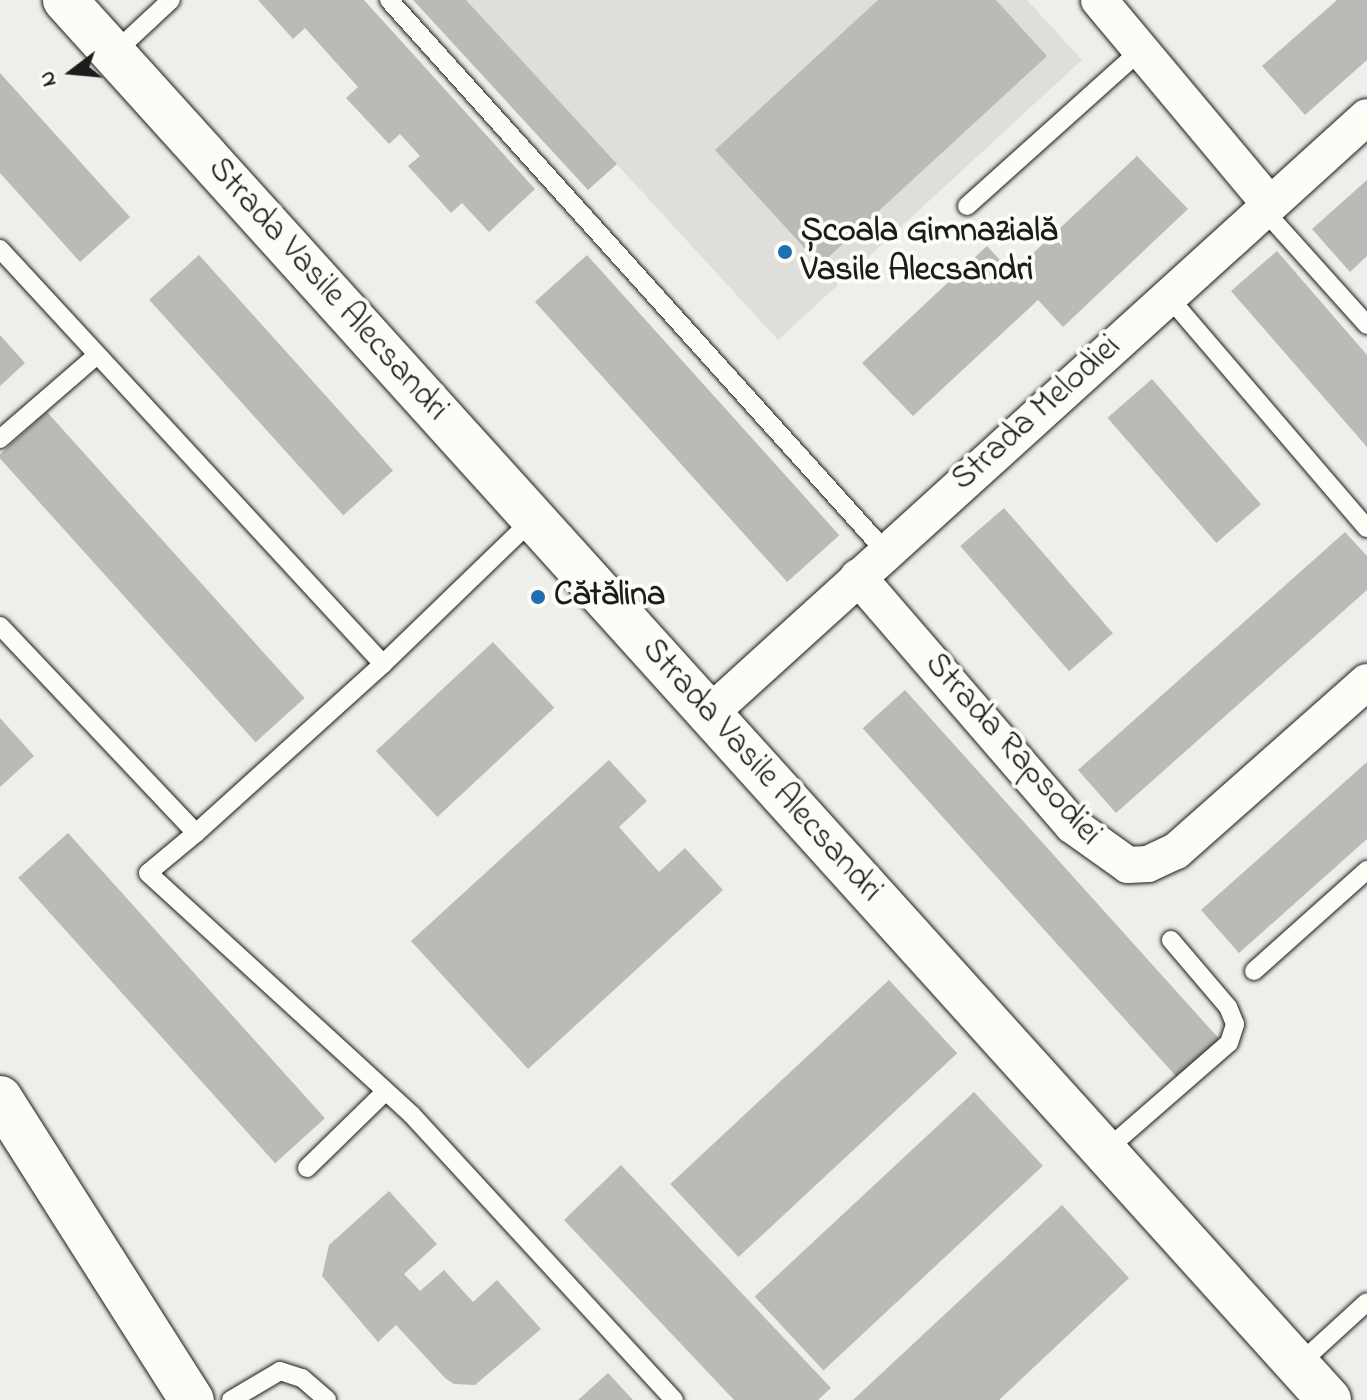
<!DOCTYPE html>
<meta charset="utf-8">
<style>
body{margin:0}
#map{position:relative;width:1367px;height:1400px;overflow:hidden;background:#f0eeea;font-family:"Indie Flower",sans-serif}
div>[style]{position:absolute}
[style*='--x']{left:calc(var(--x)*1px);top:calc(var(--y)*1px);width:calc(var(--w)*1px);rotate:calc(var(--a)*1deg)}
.built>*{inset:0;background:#e0deda}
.building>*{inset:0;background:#bbbab6;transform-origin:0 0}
.roads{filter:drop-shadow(0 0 2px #1c1c1c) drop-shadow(0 0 2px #1c1c1c)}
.service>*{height:18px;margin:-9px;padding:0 9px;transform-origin:9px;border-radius:9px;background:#fdfcf7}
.minor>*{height:36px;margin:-18px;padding:0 18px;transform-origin:18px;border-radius:18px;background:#fdfcf7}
.tertiary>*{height:44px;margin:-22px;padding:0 22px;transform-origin:22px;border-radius:22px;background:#fdfcf7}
.dots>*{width:22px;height:22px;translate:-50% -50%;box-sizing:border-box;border:4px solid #fdfcf7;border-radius:50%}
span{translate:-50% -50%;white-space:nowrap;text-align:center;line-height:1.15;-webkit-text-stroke:8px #fdfcf7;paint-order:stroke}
.poi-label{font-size:34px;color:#1c1c1c;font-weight:700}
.left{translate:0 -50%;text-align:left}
.street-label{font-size:34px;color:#1c1c1c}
.north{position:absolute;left:32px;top:32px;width:80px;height:80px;-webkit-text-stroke:6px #fdfcf7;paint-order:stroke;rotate:254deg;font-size:22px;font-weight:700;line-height:32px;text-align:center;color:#1c1c1c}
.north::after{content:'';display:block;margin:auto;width:28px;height:36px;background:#1c1c1c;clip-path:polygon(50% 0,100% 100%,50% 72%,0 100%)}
</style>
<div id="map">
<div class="built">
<i style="clip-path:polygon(466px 0,1027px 0,1082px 60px,778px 340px)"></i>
</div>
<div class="building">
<i style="clip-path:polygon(258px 0,364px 0,535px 189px,489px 232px,462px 203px,451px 213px,408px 166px,420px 156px,400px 134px,389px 144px,346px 98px,358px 87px,305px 28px,293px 39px)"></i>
<i style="clip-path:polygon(413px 0,466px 0,617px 164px,588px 190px)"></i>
<i style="clip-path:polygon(878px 0,996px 0,1047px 56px,820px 265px,715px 150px)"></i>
<i style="clip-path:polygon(1337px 0,1367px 0,1367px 60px,1305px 115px,1262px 66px)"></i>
<i style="clip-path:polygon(0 73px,130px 217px,80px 262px,0 173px)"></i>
<i style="clip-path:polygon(1137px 156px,1188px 209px,1063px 327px,1038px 300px,913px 416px,862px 363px,987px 246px,1012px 273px)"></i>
<i style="clip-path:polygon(1367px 180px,1367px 256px,1350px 272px,1312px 229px)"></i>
<i style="clip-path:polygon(1277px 251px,1367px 355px,1367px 447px,1231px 291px)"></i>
<i style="left:199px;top:255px;width:290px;height:67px;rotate:48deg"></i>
<i style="left:587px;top:255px;width:377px;height:70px;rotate:48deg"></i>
<i style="clip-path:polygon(0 335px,25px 363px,0 386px)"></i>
<i style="left:1152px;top:379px;width:166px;height:59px;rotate:49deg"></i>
<i style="left:47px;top:412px;width:385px;height:66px;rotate:48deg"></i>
<i style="left:1004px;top:508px;width:166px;height:58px;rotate:49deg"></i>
<i style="clip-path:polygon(1345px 532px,1367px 556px,1367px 590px,1116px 813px,1078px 770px)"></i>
<i style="left:493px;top:642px;width:90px;height:160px;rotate:47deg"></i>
<i style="left:905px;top:690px;width:470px;height:57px;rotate:48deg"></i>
<i style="clip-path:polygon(0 718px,34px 756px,0 787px)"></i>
<i style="clip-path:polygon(609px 760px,647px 801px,619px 827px,659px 872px,685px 848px,723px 890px,528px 1069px,411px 941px)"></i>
<i style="clip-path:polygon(1367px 762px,1367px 839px,1239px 953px,1201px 910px)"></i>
<i style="left:68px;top:833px;width:384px;height:67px;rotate:48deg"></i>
<i style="left:889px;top:980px;width:100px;height:299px;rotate:47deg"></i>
<i style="left:974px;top:1092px;width:101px;height:300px;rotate:47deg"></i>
<i style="clip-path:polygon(621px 1165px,831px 1388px,818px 1400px,734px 1400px,564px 1220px)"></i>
<i style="clip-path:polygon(389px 1191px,437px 1244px,404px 1274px,420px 1291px,444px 1270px,473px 1302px,497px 1280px,541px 1329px,475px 1385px,454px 1384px,445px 1378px,396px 1325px,378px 1342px,322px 1276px,329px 1245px)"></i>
<i style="clip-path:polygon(1062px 1205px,1129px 1278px,999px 1400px,853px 1400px)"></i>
<i style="clip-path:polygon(608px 1373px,633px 1400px,578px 1400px)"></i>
</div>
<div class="roads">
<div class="service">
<i style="--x:389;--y:0;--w:743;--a:48"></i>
<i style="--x:113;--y:54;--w:79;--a:-43"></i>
<i style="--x:967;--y:206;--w:234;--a:-41.9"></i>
<i style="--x:1262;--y:208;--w:157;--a:48.1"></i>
<i style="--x:0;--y:249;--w:565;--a:47.3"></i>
<i style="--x:383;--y:664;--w:252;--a:137.9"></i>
<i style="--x:196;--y:833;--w:285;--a:-133.4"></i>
<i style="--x:1167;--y:295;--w:307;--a:49.4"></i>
<i style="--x:0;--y:439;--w:128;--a:-40.9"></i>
<i style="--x:383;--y:664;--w:209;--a:-44"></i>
<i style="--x:196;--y:833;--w:62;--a:140.2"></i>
<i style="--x:148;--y:873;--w:358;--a:42.5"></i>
<i style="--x:412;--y:1115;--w:387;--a:47.4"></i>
<i style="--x:1254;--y:971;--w:152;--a:-41.8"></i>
<i style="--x:1105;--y:1151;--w:164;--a:-41.1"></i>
<i style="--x:1229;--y:1043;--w:20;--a:-72"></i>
<i style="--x:1235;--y:1024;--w:18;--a:-112"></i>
<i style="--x:1228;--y:1007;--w:88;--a:-130.4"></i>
<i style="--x:307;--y:1168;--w:109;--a:-44.3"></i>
<i style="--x:1298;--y:1365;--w:93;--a:-42.4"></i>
<i style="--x:231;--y:1400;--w:57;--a:-30.6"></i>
<i style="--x:280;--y:1371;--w:23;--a:18"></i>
<i style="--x:302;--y:1378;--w:33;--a:41"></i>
</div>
<div class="minor">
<i style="--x:1099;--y:0;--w:263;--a:50.1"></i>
<i style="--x:858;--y:577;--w:328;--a:49.2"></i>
<i style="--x:1072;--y:825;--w:69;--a:35.5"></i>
<i style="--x:1128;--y:865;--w:20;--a:-3"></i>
<i style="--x:1148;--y:864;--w:31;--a:-25"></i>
<i style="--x:1176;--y:851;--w:255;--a:-41.5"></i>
<i style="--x:709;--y:714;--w:888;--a:-42.22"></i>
</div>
<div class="tertiary">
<i style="--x:65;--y:0;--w:1886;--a:47.92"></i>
<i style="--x:0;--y:1098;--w:358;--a:57.6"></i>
</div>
</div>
<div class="dots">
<i style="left:785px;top:252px;background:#1f6fb2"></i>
<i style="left:538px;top:597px;background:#1f6fb2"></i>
</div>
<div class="poi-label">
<span class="left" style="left:801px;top:252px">Școala Gimnazială<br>Vasile Alecsandri</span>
<span class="left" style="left:554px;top:597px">Cătălina</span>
</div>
<div class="street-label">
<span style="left:327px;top:290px;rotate:48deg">Strada Vasile Alecsandri</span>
<span style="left:1037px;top:414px;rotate:-42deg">Strada Melodiei</span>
<span style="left:1012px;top:750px;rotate:48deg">Strada Rapsodiei</span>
<span style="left:761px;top:771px;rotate:48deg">Strada Vasile Alecsandri</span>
</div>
<div class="north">N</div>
</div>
